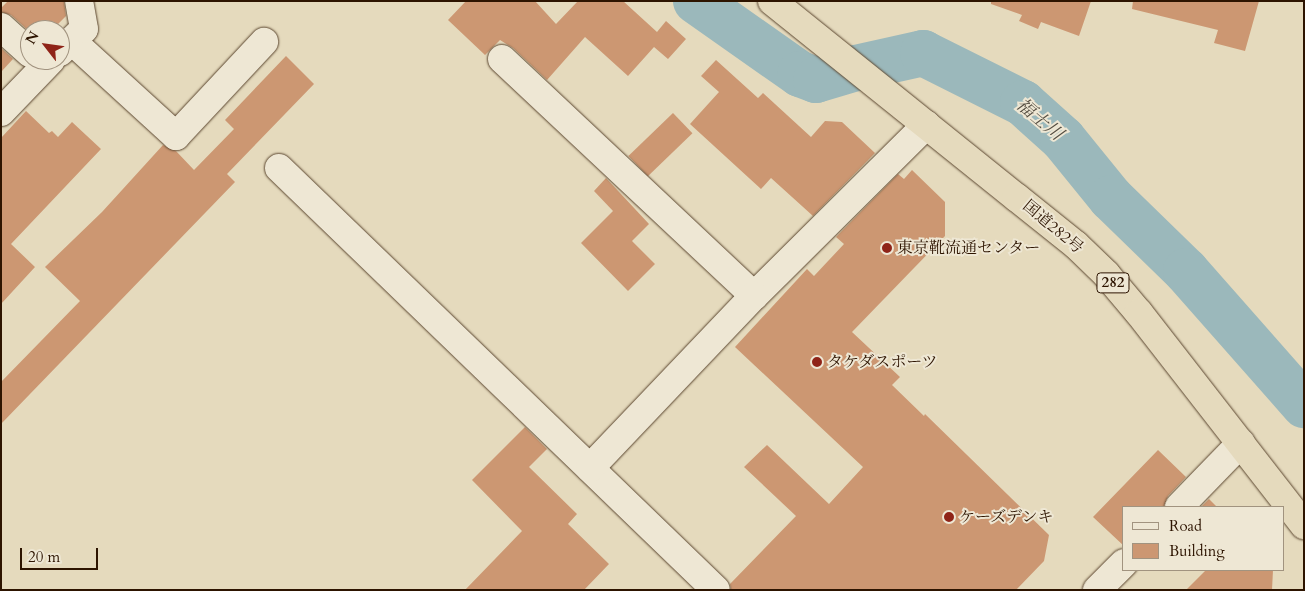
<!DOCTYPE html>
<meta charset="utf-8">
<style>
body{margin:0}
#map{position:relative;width:1305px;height:591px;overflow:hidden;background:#e5dabd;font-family:Cardo,"Noto Serif JP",serif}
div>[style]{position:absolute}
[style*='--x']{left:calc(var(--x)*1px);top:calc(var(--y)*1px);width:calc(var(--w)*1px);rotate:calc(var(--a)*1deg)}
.river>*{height:46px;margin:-23px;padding:0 23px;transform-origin:23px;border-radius:23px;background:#9bb8bb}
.building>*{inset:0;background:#cc9772;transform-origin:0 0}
.roads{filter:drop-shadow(0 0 1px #5b462f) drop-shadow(0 0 1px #5b462f)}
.street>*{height:28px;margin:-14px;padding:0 14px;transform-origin:14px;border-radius:14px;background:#eee7d4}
.highway>*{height:28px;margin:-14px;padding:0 14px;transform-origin:14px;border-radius:14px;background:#e5dabd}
.dots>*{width:14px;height:14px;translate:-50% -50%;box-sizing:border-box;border:2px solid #eee7d4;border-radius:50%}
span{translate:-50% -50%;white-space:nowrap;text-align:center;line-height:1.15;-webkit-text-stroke:4px #eee7d4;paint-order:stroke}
.shield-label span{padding:1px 4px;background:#eee7d4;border:1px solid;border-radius:4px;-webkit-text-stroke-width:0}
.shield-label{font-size:15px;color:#2d1400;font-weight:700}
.street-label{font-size:16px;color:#2d1400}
.poi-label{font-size:16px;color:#2d1400}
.left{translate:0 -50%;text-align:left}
.water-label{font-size:18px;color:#544d41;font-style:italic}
.frame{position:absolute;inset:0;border:2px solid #2d1400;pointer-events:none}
.legend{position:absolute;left:1122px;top:506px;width:162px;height:65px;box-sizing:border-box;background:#eee7d4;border:1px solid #a1937f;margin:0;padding:6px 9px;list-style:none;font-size:15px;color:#2d1400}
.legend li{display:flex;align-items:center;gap:10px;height:25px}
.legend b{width:25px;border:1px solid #a1937f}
.north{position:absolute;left:20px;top:20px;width:50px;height:50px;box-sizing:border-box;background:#eee7d4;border:1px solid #a1937f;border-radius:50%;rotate:300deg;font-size:14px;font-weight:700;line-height:20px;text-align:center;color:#2d1400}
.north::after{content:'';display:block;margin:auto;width:18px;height:22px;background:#8f2418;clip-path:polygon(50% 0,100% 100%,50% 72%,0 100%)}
.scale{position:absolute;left:20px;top:548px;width:78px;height:22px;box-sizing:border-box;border:2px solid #2d1400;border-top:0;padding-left:6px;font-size:15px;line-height:18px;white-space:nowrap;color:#2d1400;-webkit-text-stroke:4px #eee7d4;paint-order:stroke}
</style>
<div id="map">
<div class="river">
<i style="--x:696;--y:1;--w:127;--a:35.1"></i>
<i style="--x:800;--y:74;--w:17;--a:21"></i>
<i style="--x:816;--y:80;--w:42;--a:-16.7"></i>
<i style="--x:856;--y:68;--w:69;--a:-12.6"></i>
<i style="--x:923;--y:53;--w:112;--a:26.6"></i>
<i style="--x:1023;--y:103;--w:54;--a:42"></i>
<i style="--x:1063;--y:139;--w:76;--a:50.9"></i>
<i style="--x:1111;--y:198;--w:105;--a:44.2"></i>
<i style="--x:1186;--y:271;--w:179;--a:48.6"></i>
</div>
<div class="building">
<i style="clip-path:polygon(8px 1px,64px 1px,66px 16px,52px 30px,30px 30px,30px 32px,11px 15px,1px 12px,1px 8px)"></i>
<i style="clip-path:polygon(466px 1px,535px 1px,556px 24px,578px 1px,623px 1px,657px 32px,666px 21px,686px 39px,668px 59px,654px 47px,628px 76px,585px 37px,547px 80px,513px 48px,500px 40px,485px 55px,448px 20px)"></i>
<i style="clip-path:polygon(991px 1px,1091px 1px,1079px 36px,1041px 22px,1038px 29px,1019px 21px,1022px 15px,991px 4px)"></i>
<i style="clip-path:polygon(1133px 1px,1259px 1px,1245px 51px,1214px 43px,1218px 30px,1132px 9px)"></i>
<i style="clip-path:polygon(1px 48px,13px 59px,1px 72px)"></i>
<i style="clip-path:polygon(286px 56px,314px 84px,227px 174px,235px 182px,1px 424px,1px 382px,80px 301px,45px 267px,102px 212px,163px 145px,176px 151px,194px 170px,234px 129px,225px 120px)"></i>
<i style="clip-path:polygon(716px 60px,758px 98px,763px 93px,811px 137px,825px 121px,842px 122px,875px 153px,813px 216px,771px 178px,761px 189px,690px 124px,719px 92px,701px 76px)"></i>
<i style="clip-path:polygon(26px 111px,49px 133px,52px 131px,58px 137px,72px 122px,101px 149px,11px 244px,35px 267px,1px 304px,1px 138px)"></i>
<i style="left:673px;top:113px;width:28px;height:62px;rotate:46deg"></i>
<i style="clip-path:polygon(912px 170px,945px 202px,945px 236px,852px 332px,900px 377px,892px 385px,924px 416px,925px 414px,1049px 535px,1044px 561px,1016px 590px,731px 590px,730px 584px,796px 516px,744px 467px,767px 445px,829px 504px,863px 467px,735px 347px,807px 269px,814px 276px,844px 244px,836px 237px,898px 174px,904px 179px)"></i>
<i style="clip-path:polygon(606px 178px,649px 224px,632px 241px,655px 264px,628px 291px,581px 243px,613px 211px,594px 191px)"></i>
<i style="clip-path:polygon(525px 427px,547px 449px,529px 467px,577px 514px,568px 524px,609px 564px,584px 590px,465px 590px,522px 531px,472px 480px)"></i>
<i style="clip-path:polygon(1158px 450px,1186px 477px,1168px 496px,1164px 507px,1124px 507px,1124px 546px,1093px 517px)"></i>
<i style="clip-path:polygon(1209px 499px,1217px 507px,1201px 507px)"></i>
<i style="clip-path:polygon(1206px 570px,1273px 570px,1272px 590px,1186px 590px)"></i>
</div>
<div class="roads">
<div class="street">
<i style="--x:1;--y:27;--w:39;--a:42"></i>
<i style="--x:72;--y:41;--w:141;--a:42.4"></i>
<i style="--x:176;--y:136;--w:129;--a:-46.9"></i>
<i style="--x:60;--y:52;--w:33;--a:-44"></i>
<i style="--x:84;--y:29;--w:28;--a:-100"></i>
<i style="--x:502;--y:59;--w:346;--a:43.2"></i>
<i style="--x:754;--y:296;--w:243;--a:-44.8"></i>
<i style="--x:1;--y:112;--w:72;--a:-46.1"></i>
<i style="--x:279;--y:168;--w:607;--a:44"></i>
<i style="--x:590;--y:468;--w:238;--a:-46.4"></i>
<i style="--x:1179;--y:507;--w:89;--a:-45.9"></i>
<i style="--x:1097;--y:590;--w:38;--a:-45"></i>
</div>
<div class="highway">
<i style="--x:772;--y:1;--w:313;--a:38.8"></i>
<i style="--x:1016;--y:197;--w:77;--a:38.7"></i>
<i style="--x:1076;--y:245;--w:42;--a:44"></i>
<i style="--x:1106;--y:274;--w:51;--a:49.8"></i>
<i style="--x:1139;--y:313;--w:269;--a:52.1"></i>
</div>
</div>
<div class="dots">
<i style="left:887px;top:248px;background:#8f2418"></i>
<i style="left:817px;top:362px;background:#8f2418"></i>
<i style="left:949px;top:517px;background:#8f2418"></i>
</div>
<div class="shield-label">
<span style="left:1113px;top:283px">282</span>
</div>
<div class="street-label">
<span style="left:1053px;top:227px;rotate:40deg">国道282号</span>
</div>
<div class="poi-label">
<span class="left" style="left:897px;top:248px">東京靴流通センター</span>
<span class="left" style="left:827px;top:362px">タケダスポーツ</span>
<span class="left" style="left:959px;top:517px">ケーズデンキ</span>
</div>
<div class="water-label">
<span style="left:1039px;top:120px;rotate:40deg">福士川</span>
</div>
<div class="frame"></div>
<ul class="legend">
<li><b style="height:6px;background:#eee7d4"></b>Road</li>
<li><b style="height:14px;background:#cc9772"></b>Building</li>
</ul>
<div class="north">N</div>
<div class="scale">20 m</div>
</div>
